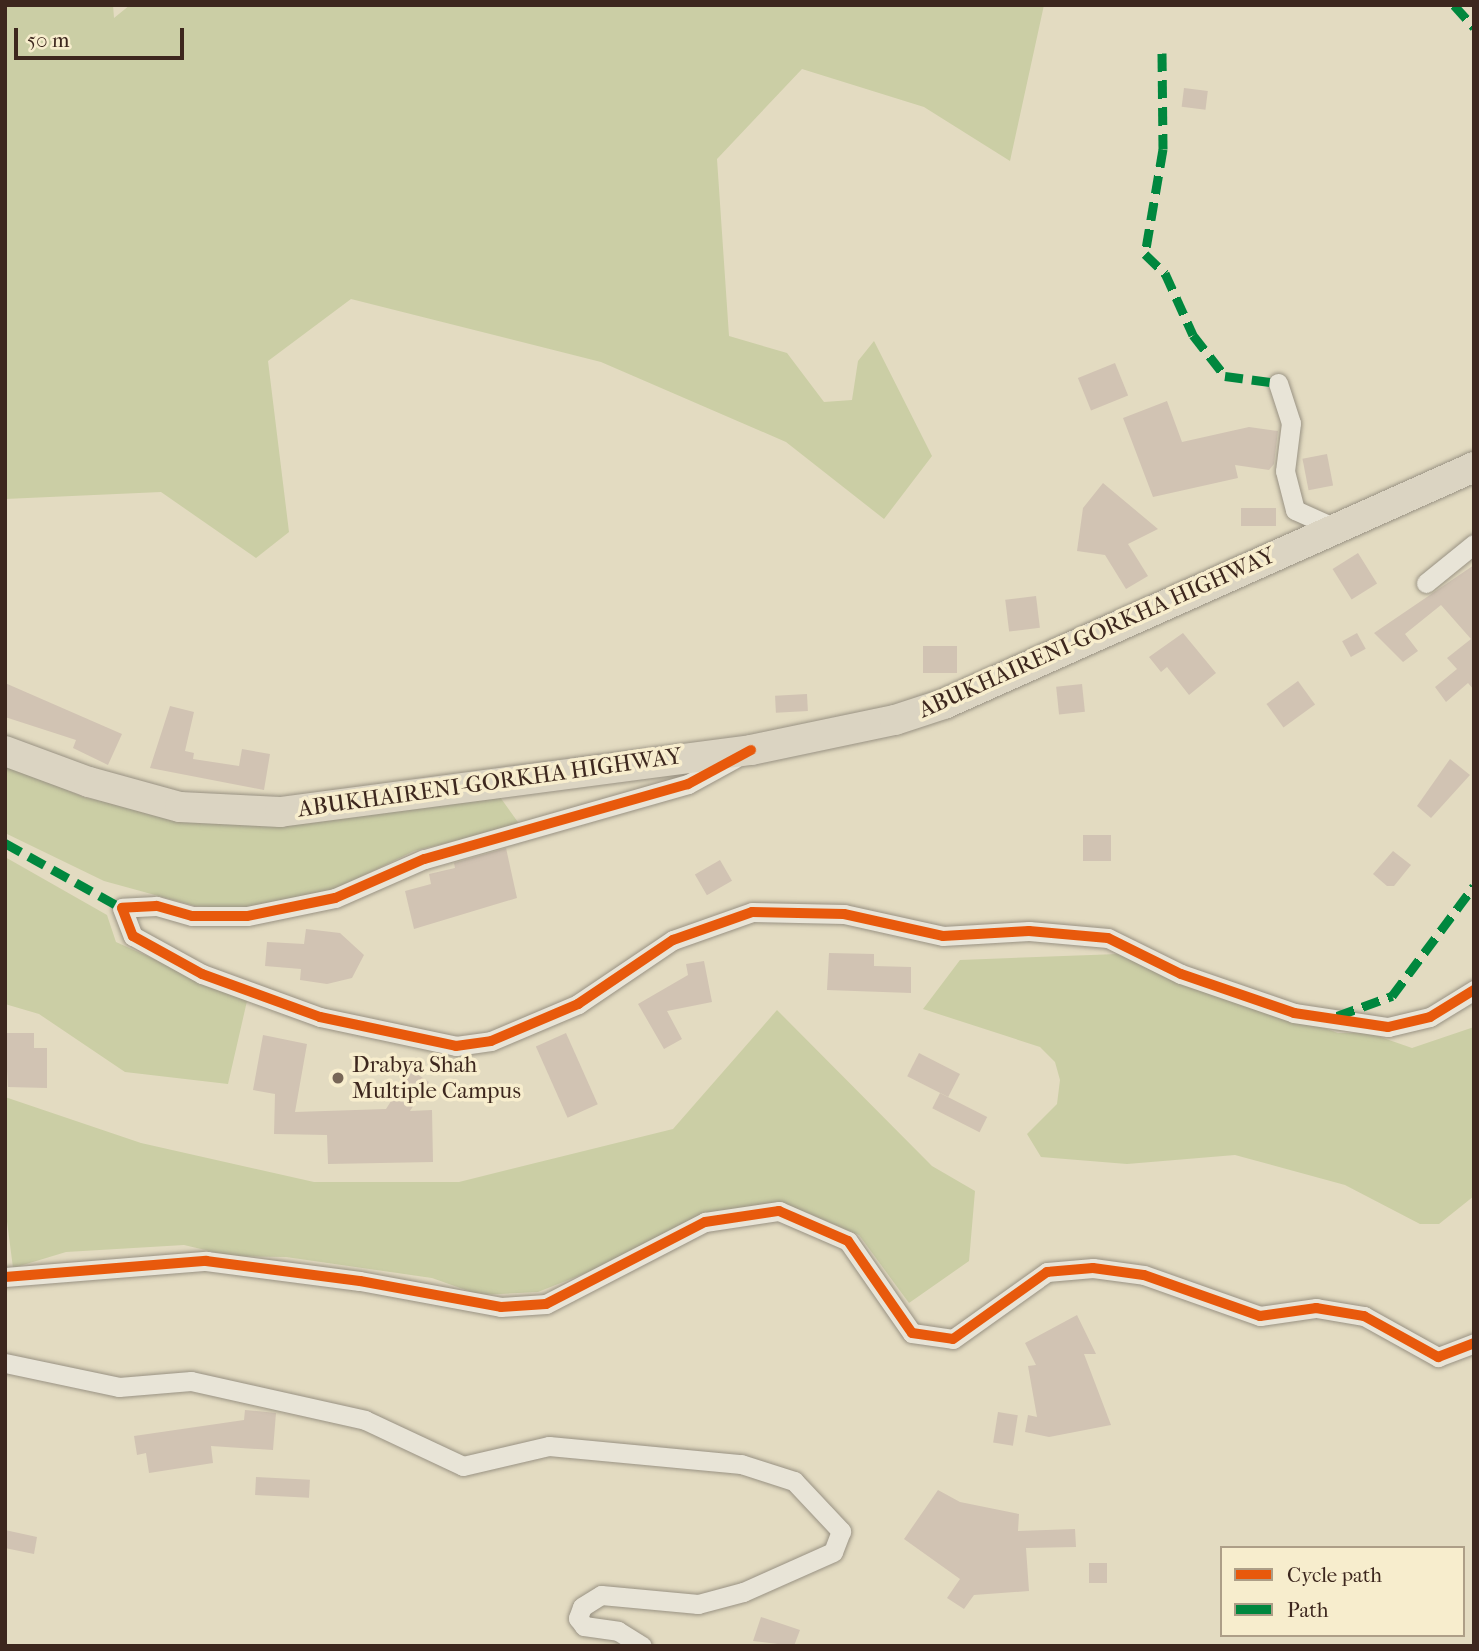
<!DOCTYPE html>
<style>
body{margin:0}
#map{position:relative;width:1479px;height:1651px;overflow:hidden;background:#e3dbc1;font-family:"IM FELL French Canon",serif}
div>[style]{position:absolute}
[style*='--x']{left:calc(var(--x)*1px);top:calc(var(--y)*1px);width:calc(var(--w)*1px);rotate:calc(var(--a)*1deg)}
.green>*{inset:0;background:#cbcea5}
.building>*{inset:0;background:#d1c3b3;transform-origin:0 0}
.roads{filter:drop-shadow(0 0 2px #999283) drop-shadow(0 0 2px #999283)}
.minor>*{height:19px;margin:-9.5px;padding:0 9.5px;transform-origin:9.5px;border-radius:9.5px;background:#e8e4d7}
.primary>*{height:30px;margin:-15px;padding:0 15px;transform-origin:15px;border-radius:15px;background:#dbd4c2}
.quiet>*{height:9px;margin-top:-4.5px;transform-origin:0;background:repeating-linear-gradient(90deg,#00873e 0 18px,transparent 0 27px)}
.cycleway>*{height:10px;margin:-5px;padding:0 5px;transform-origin:5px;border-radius:5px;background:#e8590c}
.dots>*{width:19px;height:19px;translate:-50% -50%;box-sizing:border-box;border:4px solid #f7edcd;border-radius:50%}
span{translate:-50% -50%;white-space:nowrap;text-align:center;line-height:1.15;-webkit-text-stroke:7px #f7edcd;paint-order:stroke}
.street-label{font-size:23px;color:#3d271e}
.poi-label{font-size:23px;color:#3d271e}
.left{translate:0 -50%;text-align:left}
.frame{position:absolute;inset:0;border:7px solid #3d271e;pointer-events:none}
.legend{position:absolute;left:1220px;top:1546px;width:245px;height:91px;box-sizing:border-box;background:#f7edcd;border:2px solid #ad9e87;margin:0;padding:9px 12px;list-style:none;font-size:21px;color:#3d271e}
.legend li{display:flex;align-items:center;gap:14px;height:35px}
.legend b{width:35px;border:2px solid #ad9e87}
.scale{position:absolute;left:14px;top:28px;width:170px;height:32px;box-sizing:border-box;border:4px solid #3d271e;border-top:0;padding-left:9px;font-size:21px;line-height:24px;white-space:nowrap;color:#3d271e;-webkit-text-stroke:5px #f7edcd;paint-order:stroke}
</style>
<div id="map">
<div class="green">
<i style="clip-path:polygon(5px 5px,113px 5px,114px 18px,130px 5px,1044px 5px,1010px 161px,924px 107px,802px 69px,717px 159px,729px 336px,787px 353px,824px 402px,852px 400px,858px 361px,874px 341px,932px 456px,884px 519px,786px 442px,601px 362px,351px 299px,268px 361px,289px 532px,256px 558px,161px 492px,5px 499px)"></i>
<i style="clip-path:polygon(5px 764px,86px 798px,186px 817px,490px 783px,520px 825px,414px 851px,334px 890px,241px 909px,195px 906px,104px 881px,5px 833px)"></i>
<i style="clip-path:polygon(5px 857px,107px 915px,116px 942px,247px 1001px,228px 1084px,125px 1072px,39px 1014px,5px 1004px)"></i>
<i style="clip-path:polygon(1118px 954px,1338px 1033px,1369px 1033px,1412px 1048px,1474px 1027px,1474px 1196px,1439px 1224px,1420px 1224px,1345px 1185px,1235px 1155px,1127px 1164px,1041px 1157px,1027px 1134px,1057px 1104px,1060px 1080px,1055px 1062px,1040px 1047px,923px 1009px,960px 960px)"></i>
<i style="clip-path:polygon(777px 1010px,932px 1166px,975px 1191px,969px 1261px,909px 1303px,859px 1235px,803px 1211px,737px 1213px,538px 1292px,480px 1295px,432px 1278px,286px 1257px,231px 1256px,184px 1245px,66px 1252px,13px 1268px,5px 1206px,5px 1097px,141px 1143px,314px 1182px,459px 1182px,673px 1129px)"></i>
</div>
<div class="building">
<i style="left:1184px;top:88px;width:24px;height:19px;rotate:7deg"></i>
<i style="left:1115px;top:363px;width:35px;height:40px;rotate:68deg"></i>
<i style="clip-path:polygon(1167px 401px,1182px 442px,1249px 427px,1278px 431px,1274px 464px,1269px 470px,1235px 465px,1238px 478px,1153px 497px,1123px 418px)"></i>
<i style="left:1327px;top:454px;width:32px;height:25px;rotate:79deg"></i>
<i style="clip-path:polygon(1103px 483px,1158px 529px,1128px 544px,1148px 576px,1126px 589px,1105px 555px,1077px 551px,1083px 508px)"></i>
<i style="left:1276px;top:508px;width:18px;height:35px;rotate:90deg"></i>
<i style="left:1358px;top:553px;width:36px;height:30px;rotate:58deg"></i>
<i style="clip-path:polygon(1474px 565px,1474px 690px,1468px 683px,1446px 702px,1435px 687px,1457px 669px,1447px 658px,1471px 639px,1441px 605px,1405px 634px,1418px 651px,1403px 662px,1374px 633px)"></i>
<i style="left:1036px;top:596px;width:32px;height:31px;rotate:83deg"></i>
<i style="clip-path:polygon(1183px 633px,1216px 673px,1189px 695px,1167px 667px,1161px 672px,1149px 657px)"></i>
<i style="left:1357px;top:633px;width:18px;height:17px;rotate:61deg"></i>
<i style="left:957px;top:646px;width:27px;height:34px;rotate:90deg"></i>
<i style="left:1298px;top:681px;width:29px;height:39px;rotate:54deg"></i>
<i style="clip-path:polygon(5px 683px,122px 734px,108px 765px,73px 748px,76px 740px,5px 717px)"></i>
<i style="left:1082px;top:684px;width:28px;height:26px;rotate:84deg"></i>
<i style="left:807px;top:694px;width:17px;height:32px;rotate:87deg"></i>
<i style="clip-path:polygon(170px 706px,194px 712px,185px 751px,194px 753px,193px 759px,239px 766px,242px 749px,270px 754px,264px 790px,150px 768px)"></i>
<i style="clip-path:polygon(1450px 759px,1470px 775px,1431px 818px,1417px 806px)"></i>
<i style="left:1083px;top:835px;width:28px;height:26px"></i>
<i style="clip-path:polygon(506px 848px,517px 898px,414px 929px,405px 891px,431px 884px,429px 874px,455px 868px,454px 863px)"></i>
<i style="clip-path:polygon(1393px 851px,1411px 865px,1394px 886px,1387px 886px,1373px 874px)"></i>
<i style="left:720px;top:860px;width:24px;height:29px;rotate:60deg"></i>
<i style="clip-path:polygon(306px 929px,340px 933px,364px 955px,352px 978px,327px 984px,300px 980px,301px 969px,265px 966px,267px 942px,304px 944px)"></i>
<i style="clip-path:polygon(829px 953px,874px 954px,874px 966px,911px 967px,911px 993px,827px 990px)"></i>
<i style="clip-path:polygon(704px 961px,712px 1002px,667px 1011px,682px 1039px,664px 1049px,638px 1004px,688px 975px,686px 964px)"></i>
<i style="clip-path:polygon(5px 1033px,34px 1033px,34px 1048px,47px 1048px,47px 1088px,8px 1087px)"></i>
<i style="left:566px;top:1033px;width:78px;height:33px;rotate:66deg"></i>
<i style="clip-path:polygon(263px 1035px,307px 1044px,295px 1112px,386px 1109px,411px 1070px,429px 1082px,410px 1111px,432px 1110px,433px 1162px,328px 1164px,327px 1135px,274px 1134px,275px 1094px,253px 1090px)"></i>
<i style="left:919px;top:1053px;width:46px;height:26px;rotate:27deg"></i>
<i style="left:940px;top:1093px;width:53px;height:17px;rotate:27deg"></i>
<i style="clip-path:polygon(1077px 1315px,1096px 1354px,1084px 1354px,1111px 1425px,1049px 1437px,1025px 1432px,1028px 1415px,1037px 1417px,1028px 1366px,1036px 1365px,1025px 1343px)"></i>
<i style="clip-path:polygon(245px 1410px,276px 1413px,273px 1450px,211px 1446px,213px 1463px,149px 1473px,146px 1453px,137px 1455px,134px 1436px,244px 1420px)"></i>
<i style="left:998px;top:1412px;width:20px;height:31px;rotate:9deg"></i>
<i style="left:256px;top:1477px;width:54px;height:18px;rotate:3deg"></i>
<i style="clip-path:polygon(938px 1490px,960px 1502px,1019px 1514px,1018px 1531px,1075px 1529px,1076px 1547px,1026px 1548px,1029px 1591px,974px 1595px,964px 1609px,947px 1598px,960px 1579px,904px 1539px)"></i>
<i style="clip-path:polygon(5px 1530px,37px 1537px,34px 1554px,5px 1548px)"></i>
<i style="left:1089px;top:1563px;width:18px;height:20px"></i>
<i style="clip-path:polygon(761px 1617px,800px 1630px,794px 1646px,753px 1641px)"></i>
</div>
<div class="roads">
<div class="minor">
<i style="--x:1278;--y:383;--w:42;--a:72"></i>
<i style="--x:1291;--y:423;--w:48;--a:97.1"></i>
<i style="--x:1285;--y:471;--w:40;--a:75.6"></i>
<i style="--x:1295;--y:510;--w:42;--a:24.1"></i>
<i style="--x:1426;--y:583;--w:62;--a:-39.1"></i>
<i style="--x:734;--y:759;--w:52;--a:151.5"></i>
<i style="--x:688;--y:784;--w:274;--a:164.1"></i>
<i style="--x:424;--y:859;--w:97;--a:156.3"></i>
<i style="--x:335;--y:898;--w:90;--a:168.4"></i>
<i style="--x:247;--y:916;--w:55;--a:180"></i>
<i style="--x:192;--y:916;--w:37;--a:-164"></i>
<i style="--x:156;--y:906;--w:34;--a:177"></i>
<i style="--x:122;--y:908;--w:30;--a:69"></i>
<i style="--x:133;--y:936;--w:79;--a:28.8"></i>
<i style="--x:202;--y:974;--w:126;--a:20"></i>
<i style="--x:320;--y:1017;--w:139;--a:12"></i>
<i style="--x:456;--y:1046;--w:35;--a:-8"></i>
<i style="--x:491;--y:1041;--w:95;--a:-23"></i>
<i style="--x:578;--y:1004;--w:115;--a:-34"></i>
<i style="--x:673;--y:940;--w:84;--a:-19.5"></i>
<i style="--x:752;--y:912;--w:92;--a:1.2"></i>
<i style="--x:844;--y:914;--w:101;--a:12.5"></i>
<i style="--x:943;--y:936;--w:86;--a:-3.3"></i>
<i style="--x:1029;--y:931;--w:79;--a:5.1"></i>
<i style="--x:1108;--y:938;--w:81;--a:26.3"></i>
<i style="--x:1181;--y:974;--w:120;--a:19"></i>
<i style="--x:1294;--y:1013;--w:95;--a:8.5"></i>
<i style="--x:1388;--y:1027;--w:43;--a:-13.4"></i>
<i style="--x:1430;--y:1017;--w:52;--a:-31.5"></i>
<i style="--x:5;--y:1277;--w:202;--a:-4.6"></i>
<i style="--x:206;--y:1261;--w:155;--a:7.4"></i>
<i style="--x:360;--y:1281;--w:143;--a:10.4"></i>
<i style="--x:501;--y:1307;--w:45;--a:-3.8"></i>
<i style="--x:546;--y:1304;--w:179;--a:-27.3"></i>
<i style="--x:705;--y:1222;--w:75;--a:-8.5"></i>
<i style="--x:779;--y:1211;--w:75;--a:23.5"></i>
<i style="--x:848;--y:1241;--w:112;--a:55.2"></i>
<i style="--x:912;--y:1333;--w:41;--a:8.3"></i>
<i style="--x:953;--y:1339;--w:115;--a:-35.5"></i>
<i style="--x:1047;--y:1272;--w:46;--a:-5"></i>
<i style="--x:1093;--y:1268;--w:51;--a:7.8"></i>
<i style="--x:1144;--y:1275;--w:123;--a:19.5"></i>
<i style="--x:1260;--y:1316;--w:57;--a:-8.1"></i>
<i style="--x:1316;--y:1308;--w:49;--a:9.5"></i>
<i style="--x:1364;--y:1316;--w:85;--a:29"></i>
<i style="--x:1438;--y:1357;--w:39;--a:-21"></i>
<i style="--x:5;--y:1363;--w:116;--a:11.9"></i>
<i style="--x:119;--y:1387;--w:72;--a:-4.8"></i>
<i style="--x:191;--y:1381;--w:178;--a:12.6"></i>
<i style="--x:365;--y:1420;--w:108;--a:25.1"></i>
<i style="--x:463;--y:1466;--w:88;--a:-13.1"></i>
<i style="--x:549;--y:1446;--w:193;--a:5.4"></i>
<i style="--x:741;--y:1464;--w:56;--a:17.8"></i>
<i style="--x:794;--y:1481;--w:69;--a:46.8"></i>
<i style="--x:841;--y:1531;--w:22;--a:111"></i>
<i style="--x:833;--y:1552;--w:98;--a:156"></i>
<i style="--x:743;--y:1592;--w:47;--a:165.1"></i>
<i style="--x:698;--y:1604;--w:97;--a:-174.7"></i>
<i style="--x:601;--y:1595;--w:22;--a:148"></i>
<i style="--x:582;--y:1607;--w:12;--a:110"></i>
<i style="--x:578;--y:1618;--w:10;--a:53"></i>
<i style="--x:584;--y:1626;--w:34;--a:8"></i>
<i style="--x:618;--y:1631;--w:28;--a:32"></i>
</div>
<div class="primary">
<i style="--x:5;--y:751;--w:90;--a:20.3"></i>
<i style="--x:89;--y:782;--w:94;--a:15.4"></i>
<i style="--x:180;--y:807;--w:100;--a:2.9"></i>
<i style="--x:280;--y:812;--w:475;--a:-7.5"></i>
<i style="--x:751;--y:750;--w:147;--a:-11.8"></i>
<i style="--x:895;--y:720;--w:52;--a:-18.1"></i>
<i style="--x:944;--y:704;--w:581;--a:-24.09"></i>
</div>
</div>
<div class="quiet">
<i style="--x:1454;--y:5;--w:30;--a:48"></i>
<i style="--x:1162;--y:53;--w:96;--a:89.4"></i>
<i style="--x:1163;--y:149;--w:107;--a:99.7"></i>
<i style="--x:1145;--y:254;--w:28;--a:44"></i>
<i style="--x:1165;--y:273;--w:68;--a:65.7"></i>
<i style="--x:1193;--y:335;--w:52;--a:52"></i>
<i style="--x:1225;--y:376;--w:53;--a:7.5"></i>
<i style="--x:5;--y:843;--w:134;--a:29.1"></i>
<i style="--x:1337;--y:1016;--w:59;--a:-20"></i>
<i style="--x:1392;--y:996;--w:137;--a:-53.3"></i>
</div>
<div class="cycleway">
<i style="--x:751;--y:750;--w:72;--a:151.6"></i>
<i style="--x:688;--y:784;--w:274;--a:164.1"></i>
<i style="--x:424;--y:859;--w:97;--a:156.3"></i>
<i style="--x:335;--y:898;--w:90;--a:168.4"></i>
<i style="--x:247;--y:916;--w:55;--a:180"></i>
<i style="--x:192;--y:916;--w:37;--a:-164"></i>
<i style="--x:156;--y:906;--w:34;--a:177"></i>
<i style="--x:122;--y:908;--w:30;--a:69"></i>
<i style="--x:133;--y:936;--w:79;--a:28.8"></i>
<i style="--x:202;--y:974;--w:126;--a:20"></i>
<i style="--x:320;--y:1017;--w:139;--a:12"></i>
<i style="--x:456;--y:1046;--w:35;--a:-8"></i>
<i style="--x:491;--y:1041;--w:95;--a:-23"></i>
<i style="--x:578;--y:1004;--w:115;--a:-34"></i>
<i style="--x:673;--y:940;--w:84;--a:-19.5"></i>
<i style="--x:752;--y:912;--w:92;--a:1.2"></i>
<i style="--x:844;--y:914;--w:101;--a:12.5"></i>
<i style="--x:943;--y:936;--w:86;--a:-3.3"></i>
<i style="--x:1029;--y:931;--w:79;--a:5.1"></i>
<i style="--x:1108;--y:938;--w:81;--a:26.3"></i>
<i style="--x:1181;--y:974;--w:120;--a:19"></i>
<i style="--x:1294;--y:1013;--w:95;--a:8.5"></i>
<i style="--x:1388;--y:1027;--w:43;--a:-13.4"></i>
<i style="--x:1430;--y:1017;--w:52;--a:-31.5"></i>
<i style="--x:5;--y:1277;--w:202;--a:-4.6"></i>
<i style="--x:206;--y:1261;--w:155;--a:7.4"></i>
<i style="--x:360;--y:1281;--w:143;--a:10.4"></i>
<i style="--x:501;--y:1307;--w:45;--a:-3.8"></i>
<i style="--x:546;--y:1304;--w:179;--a:-27.3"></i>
<i style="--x:705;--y:1222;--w:75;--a:-8.5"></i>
<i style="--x:779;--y:1211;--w:75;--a:23.5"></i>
<i style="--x:848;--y:1241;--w:112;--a:55.2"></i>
<i style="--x:912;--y:1333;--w:41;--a:8.3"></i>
<i style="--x:953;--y:1339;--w:115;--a:-35.5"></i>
<i style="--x:1047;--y:1272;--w:46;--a:-5"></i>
<i style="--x:1093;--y:1268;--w:51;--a:7.8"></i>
<i style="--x:1144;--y:1275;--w:123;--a:19.5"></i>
<i style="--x:1260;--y:1316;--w:57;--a:-8.1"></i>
<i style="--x:1316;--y:1308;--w:49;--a:9.5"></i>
<i style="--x:1364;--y:1316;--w:85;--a:29"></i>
<i style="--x:1438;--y:1357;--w:39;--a:-21"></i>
</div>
<div class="dots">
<i style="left:338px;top:1078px;background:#776657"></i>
</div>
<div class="street-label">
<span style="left:1097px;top:633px;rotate:-24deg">ABUKHAIRENI-GORKHA HIGHWAY</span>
<span style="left:490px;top:783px;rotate:-8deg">ABUKHAIRENI-GORKHA HIGHWAY</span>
</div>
<div class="poi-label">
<span class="left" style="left:352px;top:1078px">Drabya Shah<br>Multiple Campus</span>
</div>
<div class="frame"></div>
<ul class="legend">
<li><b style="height:9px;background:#e8590c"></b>Cycle path</li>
<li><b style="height:9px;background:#00873e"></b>Path</li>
</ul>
<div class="scale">50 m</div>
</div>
